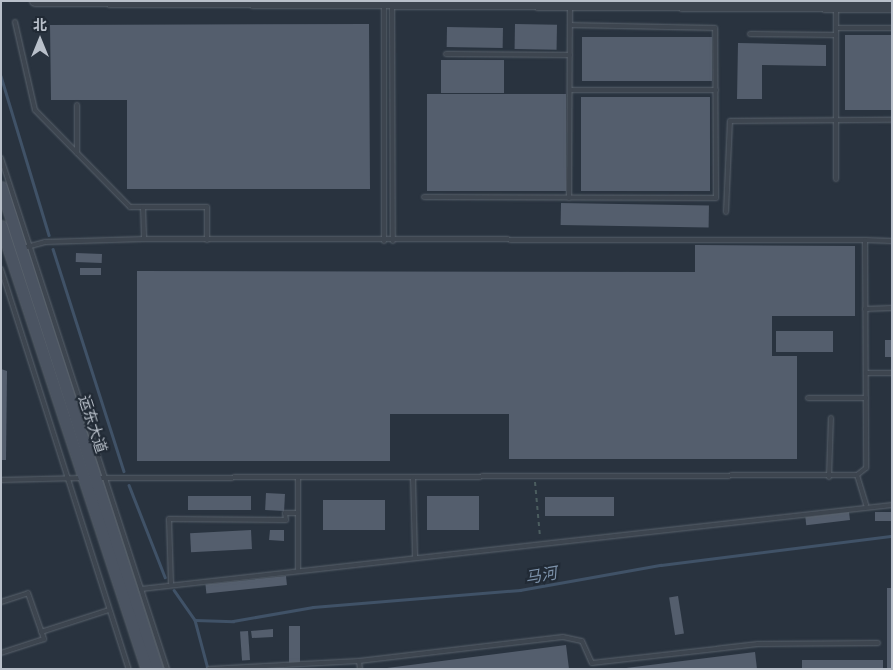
<!DOCTYPE html>
<meta charset="utf-8">
<style>
body{margin:0}
#map{position:relative;width:893px;height:670px;overflow:hidden;background:#29333f;font-family:"Archivo Narrow","Noto Sans SC",sans-serif}
div>[style]{position:absolute}
[style*='--x']{left:calc(var(--x)*1px);top:calc(var(--y)*1px);width:calc(var(--w)*1px);rotate:calc(var(--a)*1deg)}
.stream>*{height:2.5px;margin:-1.25px;padding:0 1.25px;transform-origin:1.25px;border-radius:1.25px;background:#405267}
.building>*{inset:0;background:#545e6d;transform-origin:0 0}
.path>*{height:2px;margin-top:-1px;transform-origin:0;background:repeating-linear-gradient(90deg,#4b5d5f 0 4px,transparent 0 8px)}
.roads{filter:drop-shadow(0 0 1px #5a636d) drop-shadow(0 0 1px #5a636d)}
.service>*{height:4px;margin:-2px;padding:0 2px;transform-origin:2px;border-radius:2px;background:#3d454f}
.tertiary>*{height:10px;margin:-5px;padding:0 5px;transform-origin:5px;border-radius:5px;background:#3d454f}
.secondary>*{height:11px;margin:-5.5px;padding:0 5.5px;transform-origin:5.5px;border-radius:5.5px;background:#4b5462}
span{translate:-50% -50%;white-space:nowrap;text-align:center;line-height:1.15;-webkit-text-stroke:4.5px #212a35;paint-order:stroke}
.street-label{font-size:15px;color:#b9c0ca}
.water-label{font-size:16px;color:#7d92aa;font-style:italic}
.frame{position:absolute;inset:0;border:2px solid #b9c0ca;pointer-events:none}
.north{position:absolute;left:15px;top:15px;width:50px;height:50px;-webkit-text-stroke:4px #212a35;paint-order:stroke;rotate:0deg;font-size:14px;font-weight:700;line-height:20px;text-align:center;color:#b9c0ca}
.north::after{content:'';display:block;margin:auto;width:18px;height:22px;background:#b9c0ca;clip-path:polygon(50% 0,100% 100%,50% 72%,0 100%)}
</style>
<div id="map">
<div class="stream">
<i style="--x:1;--y:76;--w:166;--a:73.2"></i>
<i style="--x:53;--y:249;--w:233;--a:72.3"></i>
<i style="--x:129;--y:485;--w:99;--a:68.6"></i>
<i style="--x:174;--y:590;--w:37;--a:55"></i>
<i style="--x:195;--y:620;--w:51;--a:75.1"></i>
<i style="--x:195;--y:620;--w:38;--a:2"></i>
<i style="--x:233;--y:621;--w:81;--a:-9.9"></i>
<i style="--x:313;--y:607;--w:208;--a:-4.7"></i>
<i style="--x:520;--y:590;--w:143;--a:-10.1"></i>
<i style="--x:661;--y:565;--w:233;--a:-7.2"></i>
</div>
<div class="building">
<i style="clip-path:polygon(369px 24px,370px 189px,127px 189px,127px 100px,51px 100px,50px 25px)"></i>
<i style="left:515px;top:24px;width:42px;height:25px;rotate:1deg"></i>
<i style="left:447px;top:27px;width:56px;height:20px;rotate:1deg"></i>
<i style="left:845px;top:35px;width:47px;height:75px"></i>
<i style="left:582px;top:37px;width:130px;height:44px"></i>
<i style="clip-path:polygon(738px 43px,826px 45px,826px 66px,762px 65px,762px 99px,737px 99px)"></i>
<i style="left:441px;top:60px;width:63px;height:33px"></i>
<i style="left:427px;top:94px;width:139px;height:97px"></i>
<i style="left:581px;top:97px;width:129px;height:94px"></i>
<i style="left:561px;top:203px;width:148px;height:22px;rotate:1deg"></i>
<i style="clip-path:polygon(695px 245px,855px 246px,855px 316px,772px 316px,772px 356px,797px 356px,797px 459px,509px 459px,509px 414px,390px 414px,390px 461px,137px 461px,137px 271px,695px 272px)"></i>
<i style="left:76px;top:253px;width:26px;height:9px;rotate:2deg"></i>
<i style="left:80px;top:268px;width:21px;height:7px"></i>
<i style="left:776px;top:331px;width:57px;height:21px"></i>
<i style="left:885px;top:340px;width:7px;height:17px"></i>
<i style="clip-path:polygon(1px 369px,7px 371px,6px 460px,1px 460px)"></i>
<i style="left:266px;top:493px;width:19px;height:17px;rotate:3deg"></i>
<i style="left:251px;top:496px;width:14px;height:63px;rotate:90deg"></i>
<i style="left:427px;top:496px;width:52px;height:34px"></i>
<i style="left:545px;top:497px;width:69px;height:19px"></i>
<i style="left:323px;top:500px;width:62px;height:30px"></i>
<i style="left:849px;top:512px;width:8px;height:44px;rotate:83deg"></i>
<i style="left:875px;top:512px;width:17px;height:9px"></i>
<i style="left:251px;top:530px;width:19px;height:61px;rotate:87deg"></i>
<i style="clip-path:polygon(270px 530px,284px 530px,284px 541px,269px 540px)"></i>
<i style="left:286px;top:576px;width:9px;height:81px;rotate:84deg"></i>
<i style="left:887px;top:588px;width:5px;height:81px"></i>
<i style="left:678px;top:596px;width:38px;height:9px;rotate:81deg"></i>
<i style="left:289px;top:626px;width:11px;height:37px"></i>
<i style="clip-path:polygon(273px 629px,273px 637px,252px 638px,251px 631px)"></i>
<i style="left:248px;top:631px;width:29px;height:8px;rotate:86deg"></i>
<i style="clip-path:polygon(566px 645px,569px 669px,387px 669px,387px 668px)"></i>
<i style="clip-path:polygon(755px 652px,757px 669px,626px 669px,626px 668px)"></i>
<i style="left:883px;top:660px;width:9px;height:81px;rotate:90deg"></i>
</div>
<div class="path">
<i style="--x:535;--y:482;--w:55;--a:84.8"></i>
</div>
<div class="roads">
<div class="service">
<i style="--x:836;--y:1;--w:178;--a:90"></i>
<i style="--x:384;--y:4;--w:237;--a:90"></i>
<i style="--x:392;--y:4;--w:237;--a:89.8"></i>
<i style="--x:15;--y:22;--w:90;--a:77.2"></i>
<i style="--x:35;--y:110;--w:136;--a:45.6"></i>
<i style="--x:130;--y:207;--w:77;--a:0"></i>
<i style="--x:207;--y:207;--w:33;--a:90"></i>
<i style="--x:836;--y:28;--w:56;--a:0"></i>
<i style="--x:750;--y:34;--w:86;--a:0.7"></i>
<i style="--x:446;--y:54;--w:124;--a:0.5"></i>
<i style="--x:570;--y:90;--w:146;--a:0"></i>
<i style="--x:77;--y:105;--w:48;--a:90"></i>
<i style="--x:1;--y:158;--w:537;--a:72"></i>
<i style="--x:424;--y:197;--w:292;--a:0.2"></i>
<i style="--x:716;--y:198;--w:170;--a:-90.3"></i>
<i style="--x:715;--y:28;--w:145;--a:-178.8"></i>
<i style="--x:569;--y:198;--w:192;--a:-89.7"></i>
<i style="--x:143;--y:207;--w:32;--a:88"></i>
<i style="--x:726;--y:212;--w:91;--a:-87.5"></i>
<i style="--x:730;--y:121;--w:162;--a:-0.4"></i>
<i style="--x:865;--y:240;--w:27;--a:2"></i>
<i style="--x:23;--y:248;--w:23;--a:-15"></i>
<i style="--x:45;--y:242;--w:99;--a:-1.7"></i>
<i style="--x:144;--y:239;--w:721;--a:0.08"></i>
<i style="--x:865;--y:240;--w:228;--a:89.7"></i>
<i style="--x:866;--y:468;--w:11;--a:142"></i>
<i style="--x:857;--y:475;--w:761;--a:179.77"></i>
<i style="--x:1;--y:269;--w:420;--a:72.3"></i>
<i style="--x:865;--y:309;--w:27;--a:-2"></i>
<i style="--x:866;--y:373;--w:26;--a:0"></i>
<i style="--x:808;--y:398;--w:58;--a:0"></i>
<i style="--x:857;--y:475;--w:31;--a:73"></i>
<i style="--x:829;--y:477;--w:59;--a:-88.1"></i>
<i style="--x:413;--y:478;--w:78;--a:88.5"></i>
<i style="--x:1;--y:480;--w:81;--a:-1.4"></i>
<i style="--x:298;--y:569;--w:91;--a:-90"></i>
<i style="--x:171;--y:583;--w:64;--a:-91.8"></i>
<i style="--x:169;--y:519;--w:117;--a:0.5"></i>
<i style="--x:286;--y:520;--w:7;--a:-98"></i>
<i style="--x:285;--y:513;--w:13;--a:0"></i>
<i style="--x:141;--y:589;--w:756;--a:-6.38"></i>
<i style="--x:1;--y:602;--w:28;--a:-18"></i>
<i style="--x:28;--y:593;--w:49;--a:70.8"></i>
<i style="--x:44;--y:639;--w:45;--a:162"></i>
<i style="--x:41;--y:632;--w:71;--a:-17.9"></i>
<i style="--x:359;--y:661;--w:8;--a:83"></i>
<i style="--x:209;--y:669;--w:150;--a:-3.1"></i>
<i style="--x:359;--y:661;--w:205;--a:-6.7"></i>
<i style="--x:563;--y:637;--w:19;--a:12"></i>
<i style="--x:582;--y:641;--w:24;--a:66"></i>
<i style="--x:592;--y:663;--w:167;--a:-6.5"></i>
<i style="--x:758;--y:644;--w:120;--a:-0.5"></i>
</div>
<div class="tertiary">
<i style="--x:35;--y:1;--w:857;--a:0.4"></i>
</div>
<div class="secondary">
<i style="--x:1;--y:187;--w:507;--a:72.07"></i>
<i style="--x:1;--y:226;--w:466;--a:71.8"></i>
</div>
</div>
<div class="street-label">
<span style="left:93px;top:424px;rotate:72deg">运东大道</span>
</div>
<div class="water-label">
<span style="left:541px;top:575px;rotate:-10deg">马河</span>
</div>
<div class="frame"></div>
<div class="north">北</div>
</div>
